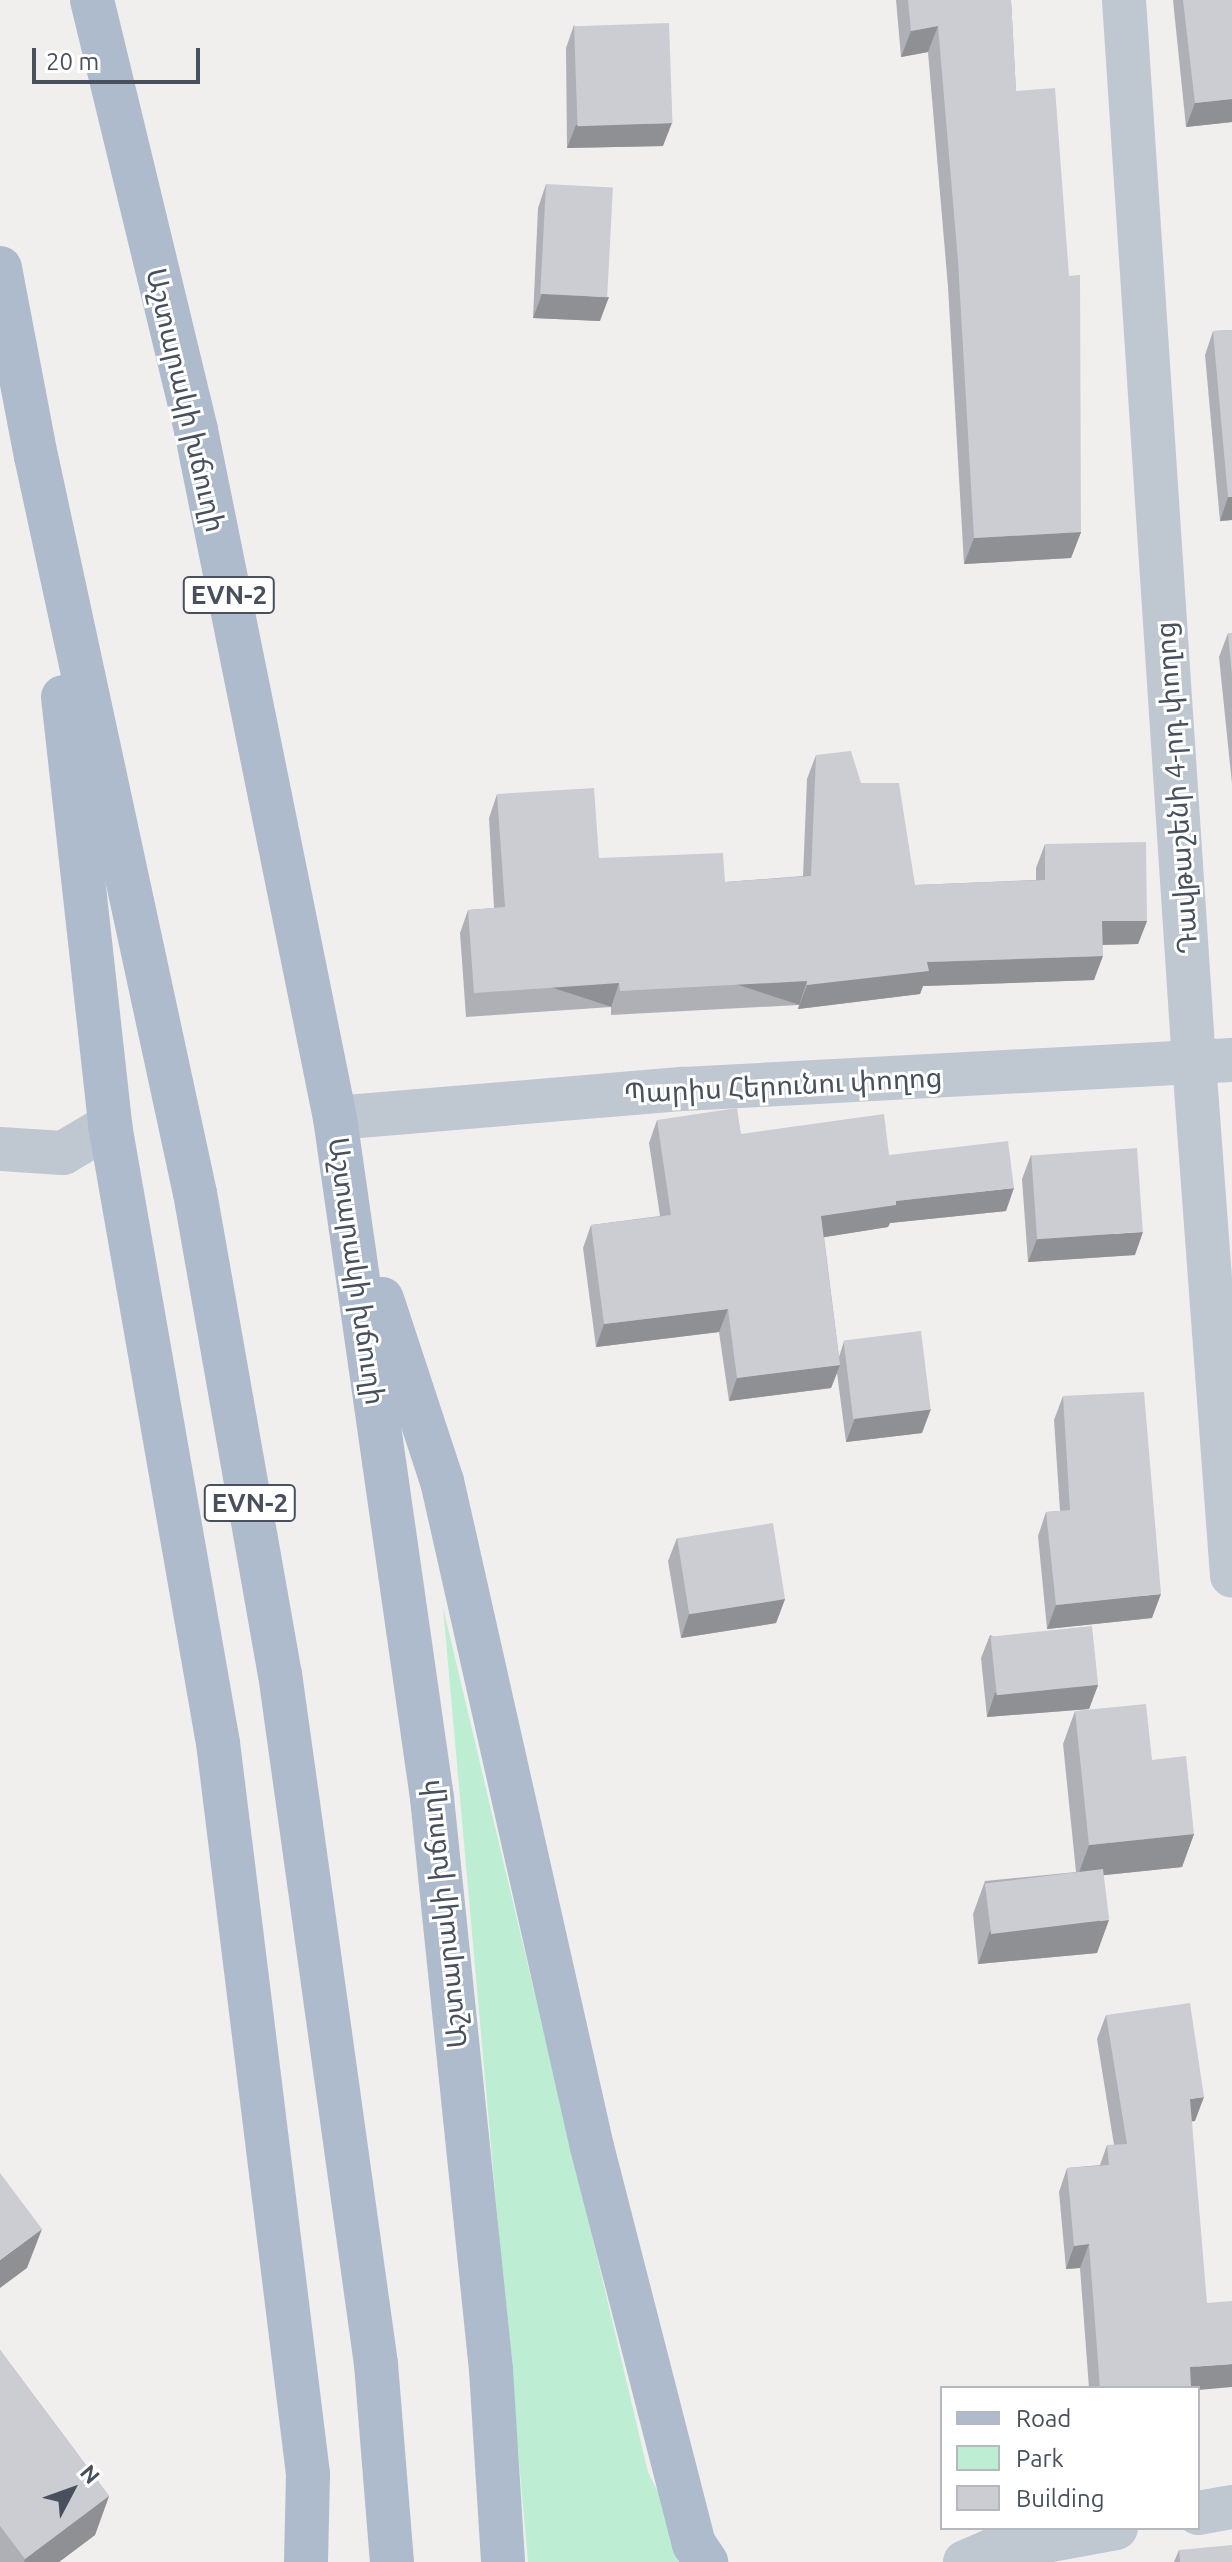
<!DOCTYPE html>
<meta charset="utf-8">
<style>
body{margin:0}
#map{position:relative;width:1232px;height:2562px;overflow:hidden;background:#f1eeee;font-family:Ubuntu,"Noto Sans Armenian",sans-serif}
div>[style]{position:absolute}
[style*='--x']{left:calc(var(--x)*1px);top:calc(var(--y)*1px);width:calc(var(--w)*1px);rotate:calc(var(--a)*1deg)}
.green>*{inset:0;background:#bdeed4}
.minor>*{height:44px;margin:-22px;padding:0 22px;transform-origin:22px;border-radius:22px;background:#bfc7d0}
.tertiary>*{height:44px;margin:-22px;padding:0 22px;transform-origin:22px;border-radius:22px;background:#bfc7d0}
.primary>*{height:44px;margin:-22px;padding:0 22px;transform-origin:22px;border-radius:22px;background:#aebbcd}
.wall>*{inset:0;background:#afb0b5}
.shaded-wall>*{inset:0;background:#8e9094;transform-origin:0 0}
.building>*{inset:0;background:#cbcdd3;transform-origin:0 0}
span{translate:-50% -50%;white-space:nowrap;text-align:center;line-height:1.15;-webkit-text-stroke:6px #fff;paint-order:stroke}
.shield-label span{padding:2px 6px;background:#fff;border:2px solid;border-radius:6px;-webkit-text-stroke-width:0}
.shield-label{font-size:26px;color:#47505c;font-weight:700}
.street-label{font-size:28px;color:#47505c}
.legend{position:absolute;left:940px;top:2386px;width:260px;height:144px;box-sizing:border-box;background:#fff;border:2px solid #b5b9be;margin:0;padding:10px 14px;list-style:none;font-size:24px;color:#47505c}
.legend li{display:flex;align-items:center;gap:16px;height:40px}
.legend b{width:40px;border:2px solid #b5b9be}
.north{position:absolute;left:32px;top:2450px;width:80px;height:80px;-webkit-text-stroke:6px #fff;paint-order:stroke;rotate:49deg;font-size:22px;font-weight:700;line-height:32px;text-align:center;color:#47505c}
.north::after{content:'';display:block;margin:auto;width:28px;height:36px;background:#47505c;clip-path:polygon(50% 0,100% 100%,50% 72%,0 100%)}
.scale{position:absolute;left:32px;top:48px;width:168px;height:36px;box-sizing:border-box;border:4px solid #47505c;border-top:0;padding-left:10px;font-size:24px;line-height:28px;white-space:nowrap;color:#47505c;-webkit-text-stroke:6px #fff;paint-order:stroke}
</style>
<div id="map">
<div class="green">
<i style="clip-path:polygon(443px 1607px,648px 2472px,693px 2562px,528px 2562px)"></i>
</div>
<div class="minor">
<i style="--x:1124;--y:0;--w:1064;--a:86.23"></i>
<i style="--x:1194;--y:1062;--w:515;--a:85.77"></i>
<i style="--x:335;--y:1118;--w:350;--a:-4.8"></i>
<i style="--x:684;--y:1089;--w:549;--a:-3.03"></i>
<i style="--x:0;--y:1149;--w:63;--a:3.6"></i>
<i style="--x:63;--y:1153;--w:55;--a:-30.8"></i>
</div>
<div class="tertiary">
<i style="--x:1198;--y:2513;--w:35;--a:-10"></i>
<i style="--x:965;--y:2562;--w:28;--a:-23"></i>
<i style="--x:991;--y:2551;--w:127;--a:-10.4"></i>
</div>
<div class="primary">
<i style="--x:92;--y:0;--w:442;--a:76.4"></i>
<i style="--x:196;--y:430;--w:702;--a:78.58"></i>
<i style="--x:335;--y:1118;--w:687;--a:81.88"></i>
<i style="--x:432;--y:1798;--w:575;--a:84.11"></i>
<i style="--x:491;--y:2370;--w:192;--a:86.4"></i>
<i style="--x:0;--y:268;--w:191;--a:79.2"></i>
<i style="--x:36;--y:456;--w:754;--a:77.83"></i>
<i style="--x:195;--y:1193;--w:488;--a:80"></i>
<i style="--x:280;--y:1674;--w:697;--a:82.08"></i>
<i style="--x:376;--y:2364;--w:199;--a:85.4"></i>
<i style="--x:63;--y:697;--w:431;--a:83.7"></i>
<i style="--x:110;--y:1125;--w:627;--a:80.09"></i>
<i style="--x:218;--y:1743;--w:737;--a:82.98"></i>
<i style="--x:308;--y:2474;--w:88;--a:91.3"></i>
<i style="--x:382;--y:1299;--w:192;--a:71.8"></i>
<i style="--x:442;--y:1481;--w:683;--a:77.31"></i>
<i style="--x:592;--y:2147;--w:410;--a:75.6"></i>
<i style="--x:694;--y:2544;--w:22;--a:56"></i>
</div>
<div class="wall">
<i style="clip-path:polygon(896px 0,1011px 0,1016px 91px,1081px 532px,1071px 558px,964px 564px,948px 287px,928px 52px,901px 57px)"></i>
<i style="clip-path:polygon(1173px 0,1232px 0,1232px 122px,1186px 127px)"></i>
<i style="clip-path:polygon(574px 25px,663px 146px,567px 148px,566px 48px)"></i>
<i style="clip-path:polygon(546px 184px,600px 321px,533px 318px,538px 208px)"></i>
<i style="clip-path:polygon(1232px 330px,1232px 520px,1220px 521px,1205px 355px,1213px 331px)"></i>
<i style="clip-path:polygon(1228px 633px,1232px 633px,1232px 784px,1219px 657px)"></i>
<i style="clip-path:polygon(816px 755px,861px 783px,915px 885px,1036px 880px,1036px 868px,1045px 844px,1147px 921px,1138px 944px,1103px 945px,1094px 980px,923px 986px,920px 994px,798px 1009px,799px 1005px,611px 1015px,611px 1007px,466px 1017px,460px 933px,468px 910px,494px 908px,489px 818px,497px 794px,599px 858px,725px 882px,803px 876px,807px 779px)"></i>
<i style="clip-path:polygon(657px 1120px,741px 1134px,889px 1155px,1006px 1211px,890px 1223px,888px 1227px,824px 1237px,839px 1357px,844px 1341px,922px 1433px,846px 1442px,837px 1373px,831px 1388px,729px 1401px,719px 1332px,596px 1347px,583px 1248px,591px 1225px,660px 1216px,649px 1143px)"></i>
<i style="clip-path:polygon(1031px 1155px,1135px 1255px,1028px 1262px,1022px 1179px)"></i>
<i style="clip-path:polygon(1063px 1396px,1152px 1618px,1047px 1629px,1038px 1536px,1046px 1512px,1060px 1511px,1054px 1420px)"></i>
<i style="clip-path:polygon(677px 1538px,785px 1599px,776px 1623px,681px 1638px,668px 1561px)"></i>
<i style="clip-path:polygon(990px 1635px,1098px 1685px,1089px 1709px,987px 1717px,981px 1658px)"></i>
<i style="clip-path:polygon(1075px 1711px,1152px 1760px,1194px 1834px,1182px 1867px,1104px 1875px,1097px 1953px,978px 1964px,973px 1914px,985px 1881px,1076px 1872px,1063px 1744px)"></i>
<i style="clip-path:polygon(1106px 2015px,1195px 2121px,1192px 2121px,1198px 2388px,1089px 2388px,1080px 2268px,1066px 2269px,1059px 2192px,1067px 2168px,1100px 2165px,1107px 2145px,1114px 2145px,1097px 2039px)"></i>
<i style="clip-path:polygon(0 2350px,109px 2496px,95px 2535px,59px 2562px,0 2562px)"></i>
<i style="clip-path:polygon(1179px 2550px,1232px 2562px,1174px 2562px)"></i>
</div>
<div class="shaded-wall">
<i style="clip-path:polygon(938px 26px,928px 52px,901px 57px,911px 31px)"></i>
<i style="clip-path:polygon(1232px 99px,1232px 122px,1186px 127px,1195px 103px)"></i>
<i style="clip-path:polygon(672px 123px,663px 146px,567px 148px,576px 125px)"></i>
<i style="clip-path:polygon(542px 294px,609px 297px,600px 321px,533px 318px)"></i>
<i style="clip-path:polygon(1228px 497px,1232px 497px,1232px 520px,1220px 521px)"></i>
<i style="clip-path:polygon(1081px 532px,1071px 558px,964px 564px,974px 538px)"></i>
<i style="clip-path:polygon(1102px 921px,1147px 921px,1138px 944px,1093px 945px)"></i>
<i style="clip-path:polygon(1103px 956px,1094px 980px,923px 986px,920px 994px,798px 1009px,807px 985px,927px 962px)"></i>
<i style="left:807px;top:981px;width:25px;height:187px;rotate:108deg"></i>
<i style="left:619px;top:983px;width:25px;height:145px;rotate:108deg"></i>
<i style="clip-path:polygon(1014px 1188px,1006px 1211px,890px 1223px,888px 1227px,813px 1239px,821px 1216px,896px 1201px)"></i>
<i style="clip-path:polygon(1143px 1232px,1135px 1255px,1028px 1262px,1037px 1239px)"></i>
<i style="clip-path:polygon(728px 1309px,719px 1332px,596px 1347px,604px 1324px)"></i>
<i style="clip-path:polygon(840px 1365px,831px 1388px,729px 1401px,737px 1378px)"></i>
<i style="clip-path:polygon(931px 1409px,922px 1433px,846px 1442px,855px 1418px)"></i>
<i style="clip-path:polygon(1161px 1594px,1152px 1618px,1047px 1629px,1056px 1605px)"></i>
<i style="clip-path:polygon(785px 1599px,776px 1623px,681px 1638px,689px 1614px)"></i>
<i style="clip-path:polygon(1098px 1685px,1089px 1709px,987px 1717px,995px 1693px)"></i>
<i style="clip-path:polygon(1194px 1834px,1182px 1867px,1077px 1878px,1089px 1845px)"></i>
<i style="clip-path:polygon(1109px 1920px,1097px 1953px,978px 1964px,990px 1931px)"></i>
<i style="clip-path:polygon(1204px 2097px,1195px 2121px,1181px 2123px,1190px 2099px)"></i>
<i style="clip-path:polygon(42px 2229px,27px 2268px,0 2288px,0 2260px)"></i>
<i style="clip-path:polygon(1089px 2244px,1080px 2268px,1066px 2269px,1074px 2246px)"></i>
<i style="clip-path:polygon(1232px 2364px,1232px 2387px,1198px 2390px,1198px 2388px,1170px 2388px,1190px 2367px)"></i>
<i style="clip-path:polygon(109px 2496px,95px 2535px,59px 2562px,24px 2562px,25px 2559px)"></i>
</div>
<div class="building">
<i style="clip-path:polygon(908px 0,1011px 0,1016px 91px,1055px 88px,1069px 276px,1080px 275px,1081px 532px,974px 538px,958px 261px,938px 26px,911px 31px)"></i>
<i style="clip-path:polygon(1183px 0,1232px 0,1232px 99px,1195px 103px)"></i>
<i style="left:669px;top:23px;width:100px;height:95px;rotate:88deg"></i>
<i style="left:546px;top:184px;width:67px;height:110px;rotate:3deg"></i>
<i style="clip-path:polygon(1232px 330px,1232px 497px,1228px 497px,1213px 331px)"></i>
<i style="clip-path:polygon(1228px 633px,1232px 633px,1232px 675px)"></i>
<i style="clip-path:polygon(851px 751px,861px 783px,899px 783px,915px 885px,1045px 880px,1045px 844px,1146px 842px,1147px 921px,1102px 921px,1103px 956px,927px 962px,929px 971px,807px 985px,807px 981px,620px 991px,619px 983px,474px 993px,468px 910px,505px 907px,497px 794px,594px 788px,599px 858px,723px 853px,725px 882px,811px 876px,816px 755px)"></i>
<i style="clip-path:polygon(737px 1108px,741px 1134px,884px 1114px,889px 1155px,1008px 1141px,1014px 1188px,896px 1201px,896px 1205px,821px 1216px,840px 1365px,737px 1378px,728px 1309px,604px 1324px,591px 1225px,671px 1215px,657px 1120px)"></i>
<i style="left:1137px;top:1148px;width:84px;height:106px;rotate:86deg"></i>
<i style="left:921px;top:1331px;width:79px;height:78px;rotate:83deg"></i>
<i style="clip-path:polygon(1144px 1392px,1161px 1594px,1056px 1605px,1046px 1512px,1070px 1510px,1063px 1396px)"></i>
<i style="left:773px;top:1523px;width:77px;height:97px;rotate:81deg"></i>
<i style="left:1092px;top:1626px;width:59px;height:102px;rotate:84deg"></i>
<i style="clip-path:polygon(1146px 1704px,1152px 1760px,1186px 1756px,1194px 1834px,1089px 1845px,1075px 1711px)"></i>
<i style="left:1103px;top:1869px;width:51px;height:119px;rotate:83deg"></i>
<i style="clip-path:polygon(1190px 2003px,1204px 2097px,1190px 2099px,1207px 2303px,1232px 2301px,1232px 2364px,1190px 2367px,1191px 2386px,1170px 2388px,1100px 2388px,1089px 2244px,1074px 2246px,1067px 2168px,1109px 2165px,1107px 2145px,1127px 2144px,1106px 2015px)"></i>
<i style="clip-path:polygon(0 2173px,42px 2229px,0 2260px)"></i>
<i style="clip-path:polygon(0 2350px,109px 2496px,25px 2559px,0 2526px)"></i>
<i style="clip-path:polygon(1232px 2545px,1232px 2562px,1180px 2562px,1179px 2550px)"></i>
</div>
<div class="shield-label">
<span style="left:229px;top:595px">EVN-2</span>
<span style="left:250px;top:1503px">EVN-2</span>
</div>
<div class="street-label">
<span style="left:186px;top:400px;rotate:77deg">Աշտարակի խճուղի</span>
<span style="left:1176px;top:788px;rotate:-94deg">Դավթաշենի 4-րդ փողոց</span>
<span style="left:783px;top:1085px;rotate:-3deg">Պարիս Հերունու փողոց</span>
<span style="left:357px;top:1271px;rotate:82deg">Աշտարակի խճուղի</span>
<span style="left:443px;top:1914px;rotate:-96deg">Աշտարակի խճուղի</span>
</div>
<ul class="legend">
<li><b style="height:10px;background:#aebbcd"></b>Road</li>
<li><b style="height:22px;background:#bdeed4"></b>Park</li>
<li><b style="height:22px;background:#cbcdd3"></b>Building</li>
</ul>
<div class="north">N</div>
<div class="scale">20 m</div>
</div>
